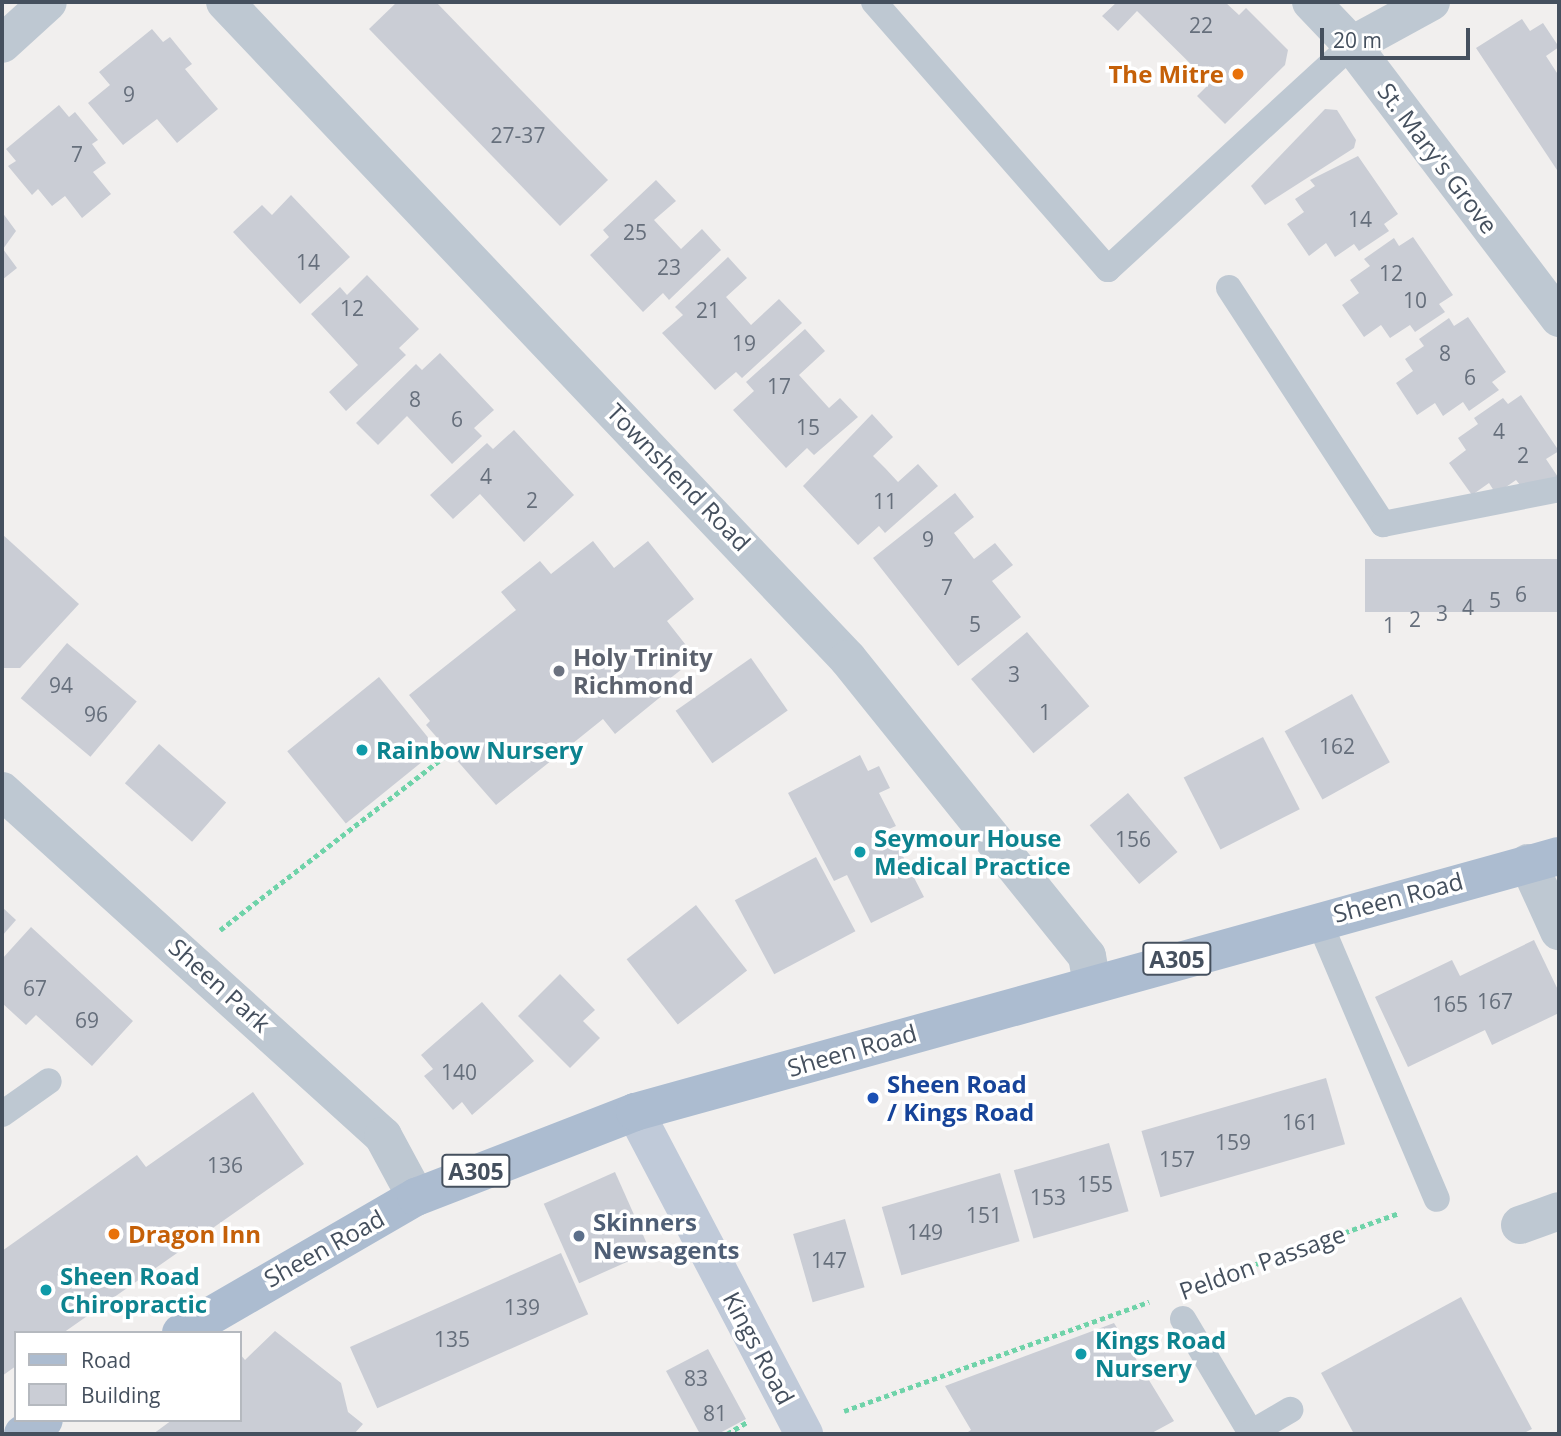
<!DOCTYPE html>
<style>
body{margin:0}
#map{position:relative;width:1561px;height:1436px;overflow:hidden;background:#f1efee;font-family:"Open Sans",sans-serif}
div>[style]{position:absolute}
[style*='--x']{left:calc(var(--x)*1px);top:calc(var(--y)*1px);width:calc(var(--w)*1px);rotate:calc(var(--a)*1deg)}
.building>*{inset:0;background:#cacdd5;transform-origin:0 0}
.path>*{height:4.5px;margin-top:-2.25px;transform-origin:0;background:repeating-linear-gradient(90deg,#6fd3a9 0 5px,transparent 0 8.5px)}
.lane>*{height:26px;margin:-13px;padding:0 13px;transform-origin:13px;border-radius:13px;background:#bec8d2}
.street>*{height:38px;margin:-19px;padding:0 19px;transform-origin:19px;border-radius:19px;background:#bec8d2}
.secondary>*{height:38px;margin:-19px;padding:0 19px;transform-origin:19px;border-radius:19px;background:#c0cad9}
.primary>*{height:38px;margin:-19px;padding:0 19px;transform-origin:19px;border-radius:19px;background:#acbcd0}
.dots>*{width:19px;height:19px;translate:-50% -50%;box-sizing:border-box;border:4px solid #fff;border-radius:50%}
span{translate:-50% -50%;white-space:nowrap;text-align:center;line-height:1.15;-webkit-text-stroke:7px #fff;paint-order:stroke}
.number-label{font-size:21px;color:#666f7c}
.number-label span{-webkit-text-stroke-width:0}
.shield-label span{padding:2px 5px;background:#fff;border:2px solid;border-radius:5px;-webkit-text-stroke-width:0}
.shield-label{font-size:23px;color:#45505e;font-weight:700}
.food-label{font-size:24px;color:#c56008;font-weight:700}
.right{translate:-100% -50%;text-align:right}
.left{translate:0 -50%;text-align:left}
.street-label{font-size:24px;color:#45505e}
.worship-label{font-size:24px;color:#5b616d;font-weight:700}
.culture-label{font-size:24px;color:#0d838f;font-weight:700}
.transit-label{font-size:24px;color:#164399;font-weight:700}
.service-label{font-size:24px;color:#4e5e75;font-weight:700}
.frame{position:absolute;inset:0;border:4px solid #45505e;pointer-events:none}
.legend{position:absolute;left:14px;top:1331px;width:228px;height:91px;box-sizing:border-box;background:#fff;border:2px solid #b5b9bf;margin:0;padding:9px 12px;list-style:none;font-size:21px;color:#45505e}
.legend li{display:flex;align-items:center;gap:14px;height:35px}
.legend b{width:35px;border:2px solid #b5b9bf}
.scale{position:absolute;left:1320px;top:28px;width:150px;height:32px;box-sizing:border-box;border:4px solid #45505e;border-top:0;padding-left:9px;font-size:21px;line-height:24px;white-space:nowrap;color:#45505e;-webkit-text-stroke:5px #fff;paint-order:stroke}
</style>
<div id="map">
<div class="building">
<i style="clip-path:polygon(397px 2px,436px 2px,608px 180px,560px 226px,369px 29px)"></i>
<i style="clip-path:polygon(1117px 2px,1225px 2px,1239px 15px,1246px 8px,1288px 50px,1285px 65px,1225px 124px,1197px 96px,1210px 83px,1137px 11px,1118px 31px,1102px 16px)"></i>
<i style="clip-path:polygon(1522px 19px,1530px 31px,1543px 23px,1559px 47px,1546px 56px,1559px 76px,1559px 173px,1476px 48px)"></i>
<i style="clip-path:polygon(152px 29px,163px 42px,170px 37px,192px 64px,185px 69px,218px 109px,177px 143px,157px 119px,123px 145px,88px 103px,110px 85px,99px 72px)"></i>
<i style="clip-path:polygon(59px 105px,69px 117px,75px 112px,98px 140px,92px 144px,106px 163px,93px 172px,111px 194px,82px 218px,65px 196px,52px 206px,38px 189px,32px 195px,8px 166px,16px 161px,6px 149px)"></i>
<i style="clip-path:polygon(1325px 109px,1337px 110px,1356px 140px,1354px 148px,1265px 205px,1251px 186px)"></i>
<i style="clip-path:polygon(1358px 156px,1398px 214px,1384px 224px,1389px 231px,1359px 251px,1354px 244px,1335px 257px,1326px 243px,1309px 256px,1287px 224px,1304px 212px,1295px 199px,1315px 186px,1310px 180px)"></i>
<i style="clip-path:polygon(656px 180px,676px 201px,654px 220px,681px 249px,702px 229px,721px 250px,669px 300px,663px 293px,643px 312px,590px 255px,609px 237px,603px 230px)"></i>
<i style="clip-path:polygon(291px 195px,350px 257px,300px 304px,233px 232px,262px 205px,272px 215px)"></i>
<i style="clip-path:polygon(2px 212px,16px 231px,3px 249px,17px 268px,2px 280px)"></i>
<i style="clip-path:polygon(1413px 237px,1453px 295px,1439px 304px,1445px 312px,1415px 332px,1410px 325px,1390px 338px,1381px 325px,1364px 337px,1342px 305px,1359px 293px,1350px 280px,1370px 266px,1364px 259px,1394px 238px,1399px 246px)"></i>
<i style="clip-path:polygon(728px 257px,747px 278px,726px 297px,751px 325px,779px 299px,802px 323px,742px 378px,736px 372px,715px 390px,662px 333px,683px 315px,675px 307px)"></i>
<i style="clip-path:polygon(367px 275px,419px 329px,399px 348px,406px 355px,346px 411px,329px 392px,358px 365px,311px 314px,340px 287px,347px 295px)"></i>
<i style="clip-path:polygon(1468px 317px,1506px 372px,1492px 382px,1499px 390px,1469px 411px,1463px 402px,1443px 416px,1435px 403px,1417px 415px,1396px 383px,1413px 371px,1405px 359px,1424px 346px,1419px 339px,1449px 318px,1454px 326px)"></i>
<i style="clip-path:polygon(805px 329px,825px 351px,799px 375px,829px 408px,840px 398px,858px 417px,814px 455px,807px 448px,786px 468px,733px 410px,754px 391px,746px 382px)"></i>
<i style="clip-path:polygon(440px 353px,494px 410px,474px 428px,482px 436px,452px 464px,407px 416px,378px 445px,356px 423px,416px 364px,422px 370px)"></i>
<i style="clip-path:polygon(1521px 395px,1559px 451px,1546px 459px,1558px 477px,1520px 485px,1516px 480px,1496px 494px,1489px 483px,1472px 495px,1449px 463px,1466px 450px,1458px 438px,1478px 424px,1474px 418px,1503px 398px,1508px 404px)"></i>
<i style="clip-path:polygon(872px 414px,893px 437px,873px 456px,885px 468px,898px 482px,918px 464px,938px 486px,885px 533px,879px 526px,858px 545px,803px 486px)"></i>
<i style="clip-path:polygon(514px 430px,574px 495px,524px 542px,480px 494px,453px 519px,430px 495px,487px 443px,493px 449px)"></i>
<i style="clip-path:polygon(955px 493px,974px 517px,954px 533px,974px 559px,995px 543px,1013px 565px,992px 581px,1021px 617px,958px 666px,873px 558px)"></i>
<i style="clip-path:polygon(2px 534px,79px 604px,20px 668px,2px 668px)"></i>
<i style="clip-path:polygon(593px 541px,614px 568px,648px 541px,694px 599px,667px 621px,696px 658px,663px 684px,669px 690px,615px 734px,603px 719px,496px 805px,426px 725px,430px 721px,409px 695px,516px 610px,501px 592px,540px 561px,551px 574px)"></i>
<i style="left:1559px;top:559px;width:53px;height:194px;rotate:90deg"></i>
<i style="left:1027px;top:632px;width:97px;height:73px;rotate:50deg"></i>
<i style="left:67px;top:643px;width:91px;height:72px;rotate:40deg"></i>
<i style="left:751px;top:658px;width:64px;height:92px;rotate:55deg"></i>
<i style="left:379px;top:677px;width:93px;height:118px;rotate:51deg"></i>
<i style="left:1352px;top:694px;width:78px;height:77px;rotate:61deg"></i>
<i style="left:1263px;top:737px;width:81px;height:89px;rotate:63deg"></i>
<i style="left:159px;top:744px;width:89px;height:52px;rotate:41deg"></i>
<i style="clip-path:polygon(860px 755px,868px 771px,879px 766px,890px 788px,879px 793px,896px 826px,889px 829px,924px 897px,871px 923px,847px 875px,834px 881px,788px 793px)"></i>
<i style="left:1128px;top:793px;width:77px;height:50px;rotate:50deg"></i>
<i style="left:816px;top:857px;width:84px;height:92px;rotate:62deg"></i>
<i style="left:696px;top:905px;width:83px;height:88px;rotate:52deg"></i>
<i style="clip-path:polygon(2px 907px,16px 920px,2px 936px)"></i>
<i style="clip-path:polygon(31px 927px,133px 1021px,92px 1066px,36px 1015px,26px 1025px,2px 1003px,2px 959px)"></i>
<i style="clip-path:polygon(1534px 940px,1559px 992px,1559px 1013px,1492px 1045px,1485px 1030px,1408px 1067px,1375px 997px,1452px 960px,1460px 976px)"></i>
<i style="clip-path:polygon(560px 974px,595px 1010px,583px 1021px,600px 1038px,570px 1068px,518px 1016px)"></i>
<i style="clip-path:polygon(482px 1002px,534px 1061px,472px 1115px,462px 1102px,453px 1110px,424px 1076px,433px 1069px,421px 1055px)"></i>
<i style="left:1326px;top:1078px;width:69px;height:192px;rotate:74deg"></i>
<i style="clip-path:polygon(253px 1092px,304px 1164px,63px 1333px,16px 1333px,16px 1366px,2px 1376px,2px 1251px,137px 1155px,146px 1167px)"></i>
<i style="left:1109px;top:1143px;width:71px;height:99px;rotate:74deg"></i>
<i style="left:615px;top:1172px;width:87px;height:78px;rotate:66deg"></i>
<i style="left:1000px;top:1173px;width:71px;height:123px;rotate:74deg"></i>
<i style="left:845px;top:1219px;width:71px;height:54px;rotate:74deg"></i>
<i style="left:561px;top:1253px;width:67px;height:231px;rotate:66deg"></i>
<i style="clip-path:polygon(1461px 1297px,1532px 1429px,1522px 1434px,1354px 1434px,1321px 1373px)"></i>
<i style="clip-path:polygon(1114px 1323px,1174px 1421px,1150px 1434px,965px 1434px,971px 1430px,945px 1386px)"></i>
<i style="clip-path:polygon(275px 1331px,341px 1383px,348px 1412px,363px 1424px,354px 1434px,153px 1434px,172px 1420px,240px 1420px,240px 1354px,245px 1360px)"></i>
<i style="clip-path:polygon(708px 1349px,746px 1419px,718px 1434px,700px 1434px,666px 1371px)"></i>
</div>
<div class="path">
<i style="--x:220;--y:930;--w:283;--a:-37.7"></i>
<i style="--x:1200;--y:1284;--w:211;--a:-19.6"></i>
<i style="--x:844;--y:1411;--w:324;--a:-19.7"></i>
<i style="--x:727;--y:1434;--w:23;--a:-31"></i>
</div>
<div class="lane">
<i style="--x:874;--y:2;--w:355;--a:48.8"></i>
<i style="--x:1108;--y:269;--w:331;--a:-42.6"></i>
<i style="--x:1229;--y:288;--w:282;--a:56.9"></i>
<i style="--x:1383;--y:524;--w:179;--a:-11.2"></i>
<i style="--x:1318;--y:919;--w:304;--a:67"></i>
<i style="--x:2;--y:1114;--w:57;--a:-35.1"></i>
<i style="--x:1183;--y:1319;--w:133;--a:59.2"></i>
<i style="--x:1249;--y:1434;--w:48;--a:-30.3"></i>
</div>
<div class="street">
<i style="--x:225;--y:2;--w:905;--a:46.52"></i>
<i style="--x:848;--y:659;--w:381;--a:51.2"></i>
<i style="--x:1087;--y:956;--w:27;--a:80"></i>
<i style="--x:1311;--y:2;--w:59;--a:46.4"></i>
<i style="--x:1352;--y:45;--w:343;--a:52.8"></i>
<i style="--x:2;--y:44;--w:62;--a:-42.4"></i>
<i style="--x:1352;--y:45;--w:90;--a:-28.6"></i>
<i style="--x:2;--y:791;--w:514;--a:42.16"></i>
<i style="--x:383;--y:1136;--w:69;--a:61.6"></i>
<i style="--x:1528;--y:863;--w:75;--a:65.5"></i>
<i style="--x:1520;--y:1225;--w:41;--a:-19.7"></i>
</div>
<div class="secondary">
<i style="--x:635;--y:1112;--w:364;--a:62.3"></i>
</div>
<div class="primary">
<i style="--x:181;--y:1333;--w:272;--a:-30.1"></i>
<i style="--x:416;--y:1197;--w:235;--a:-21.2"></i>
<i style="--x:635;--y:1112;--w:959;--a:-15.49"></i>
<i style="--x:23;--y:1434;--w:25;--a:-34"></i>
</div>
<div class="dots">
<i style="left:1238px;top:74px;background:#e8710a"></i>
<i style="left:559px;top:671px;background:#6b7280"></i>
<i style="left:362px;top:750px;background:#0f9aa8"></i>
<i style="left:860px;top:852px;background:#0f9aa8"></i>
<i style="left:873px;top:1098px;background:#1a4fb4"></i>
<i style="left:114px;top:1234px;background:#e8710a"></i>
<i style="left:579px;top:1236px;background:#5c6f8a"></i>
<i style="left:46px;top:1290px;background:#0f9aa8"></i>
<i style="left:1081px;top:1354px;background:#0f9aa8"></i>
</div>
<div class="number-label">
<span style="left:1201px;top:25px">22</span>
<span style="left:129px;top:94px">9</span>
<span style="left:518px;top:135px">27-37</span>
<span style="left:77px;top:154px">7</span>
<span style="left:1360px;top:219px">14</span>
<span style="left:635px;top:232px">25</span>
<span style="left:308px;top:262px">14</span>
<span style="left:669px;top:267px">23</span>
<span style="left:1391px;top:273px">12</span>
<span style="left:1415px;top:300px">10</span>
<span style="left:352px;top:308px">12</span>
<span style="left:708px;top:310px">21</span>
<span style="left:744px;top:343px">19</span>
<span style="left:1445px;top:353px">8</span>
<span style="left:1470px;top:377px">6</span>
<span style="left:779px;top:386px">17</span>
<span style="left:415px;top:399px">8</span>
<span style="left:457px;top:419px">6</span>
<span style="left:808px;top:427px">15</span>
<span style="left:1499px;top:431px">4</span>
<span style="left:1523px;top:455px">2</span>
<span style="left:486px;top:476px">4</span>
<span style="left:532px;top:500px">2</span>
<span style="left:885px;top:501px">11</span>
<span style="left:928px;top:539px">9</span>
<span style="left:947px;top:587px">7</span>
<span style="left:1521px;top:594px">6</span>
<span style="left:1495px;top:600px">5</span>
<span style="left:1468px;top:607px">4</span>
<span style="left:1442px;top:613px">3</span>
<span style="left:1415px;top:619px">2</span>
<span style="left:975px;top:624px">5</span>
<span style="left:1389px;top:625px">1</span>
<span style="left:1014px;top:674px">3</span>
<span style="left:61px;top:685px">94</span>
<span style="left:1045px;top:712px">1</span>
<span style="left:96px;top:714px">96</span>
<span style="left:1337px;top:746px">162</span>
<span style="left:1133px;top:839px">156</span>
<span style="left:35px;top:988px">67</span>
<span style="left:1495px;top:1001px">167</span>
<span style="left:1450px;top:1004px">165</span>
<span style="left:87px;top:1020px">69</span>
<span style="left:459px;top:1072px">140</span>
<span style="left:1300px;top:1122px">161</span>
<span style="left:1233px;top:1142px">159</span>
<span style="left:1177px;top:1159px">157</span>
<span style="left:225px;top:1165px">136</span>
<span style="left:1095px;top:1184px">155</span>
<span style="left:1048px;top:1197px">153</span>
<span style="left:984px;top:1215px">151</span>
<span style="left:925px;top:1232px">149</span>
<span style="left:829px;top:1260px">147</span>
<span style="left:522px;top:1307px">139</span>
<span style="left:452px;top:1339px">135</span>
<span style="left:696px;top:1378px">83</span>
<span style="left:715px;top:1413px">81</span>
</div>
<div class="shield-label">
<span style="left:1177px;top:959px">A305</span>
<span style="left:476px;top:1171px">A305</span>
</div>
<div class="food-label">
<span class="right" style="left:1224px;top:74px">The Mitre</span>
<span class="left" style="left:128px;top:1234px">Dragon Inn</span>
</div>
<div class="street-label">
<span style="left:1438px;top:158px;rotate:53deg">St. Mary's Grove</span>
<span style="left:679px;top:477px;rotate:46deg">Townshend Road</span>
<span style="left:1398px;top:897px;rotate:-15deg">Sheen Road</span>
<span style="left:220px;top:985px;rotate:42deg">Sheen Park</span>
<span style="left:852px;top:1050px;rotate:-16deg">Sheen Road</span>
<span style="left:324px;top:1248px;rotate:-29deg">Sheen Road</span>
<span style="left:1262px;top:1262px;rotate:-20deg">Peldon Passage</span>
<span style="left:759px;top:1348px;rotate:62deg">Kings Road</span>
</div>
<div class="worship-label">
<span class="left" style="left:573px;top:671px">Holy Trinity<br>Richmond</span>
</div>
<div class="culture-label">
<span class="left" style="left:376px;top:750px">Rainbow Nursery</span>
<span class="left" style="left:874px;top:852px">Seymour House<br>Medical Practice</span>
<span class="left" style="left:60px;top:1290px">Sheen Road<br>Chiropractic</span>
<span class="left" style="left:1095px;top:1354px">Kings Road<br>Nursery</span>
</div>
<div class="transit-label">
<span class="left" style="left:887px;top:1098px">Sheen Road<br>/ Kings Road</span>
</div>
<div class="service-label">
<span class="left" style="left:593px;top:1236px">Skinners<br>Newsagents</span>
</div>
<div class="frame"></div>
<ul class="legend">
<li><b style="height:9px;background:#acbcd0"></b>Road</li>
<li><b style="height:19px;background:#cacdd5"></b>Building</li>
</ul>
<div class="scale">20 m</div>
</div>
